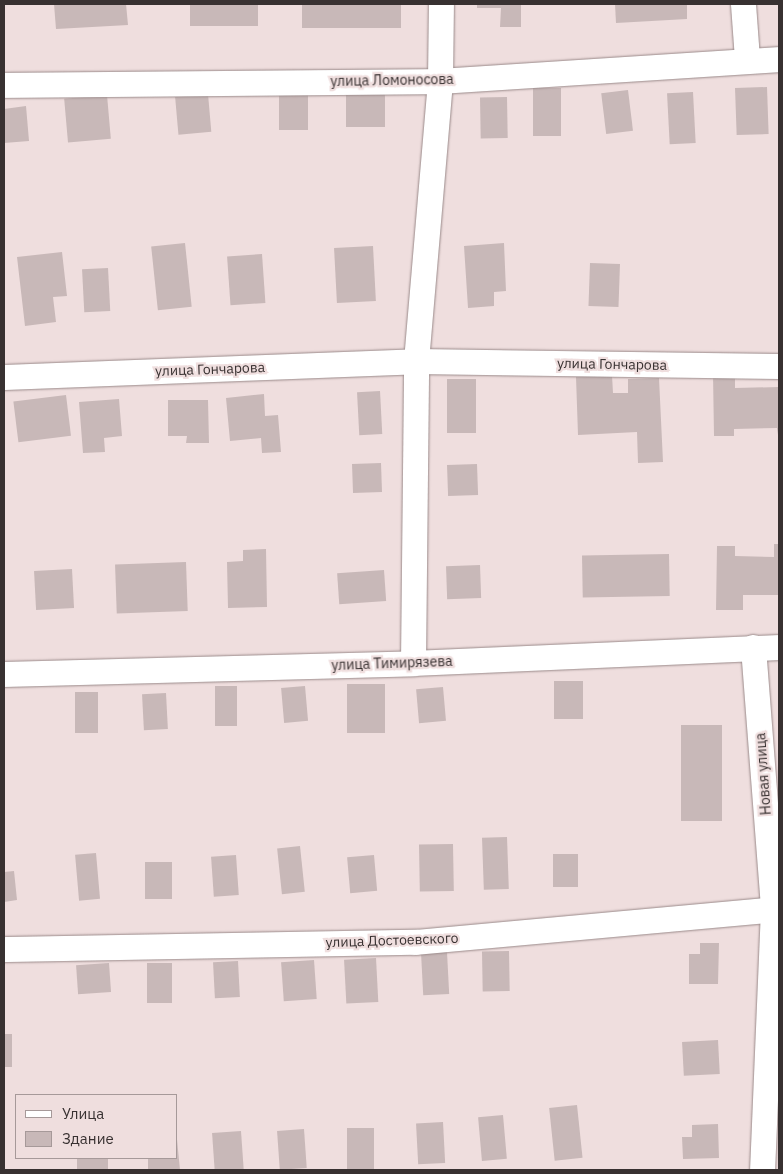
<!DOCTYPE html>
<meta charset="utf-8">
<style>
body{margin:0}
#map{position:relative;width:783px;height:1174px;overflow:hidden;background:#efdede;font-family:"IBM Plex Sans",sans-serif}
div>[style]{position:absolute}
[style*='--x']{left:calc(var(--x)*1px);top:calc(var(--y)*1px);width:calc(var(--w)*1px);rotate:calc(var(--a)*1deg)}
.building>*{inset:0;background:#c8b8b8;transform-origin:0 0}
.roads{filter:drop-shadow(0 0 1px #9a8a8a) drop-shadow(0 0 1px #9a8a8a)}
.minor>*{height:25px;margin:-12.5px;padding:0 12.5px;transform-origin:12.5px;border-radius:12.5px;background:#fff}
span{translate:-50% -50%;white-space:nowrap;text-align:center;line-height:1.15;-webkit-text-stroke:4.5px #efdede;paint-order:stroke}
.street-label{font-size:14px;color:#383131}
.frame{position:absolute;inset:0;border:5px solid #383131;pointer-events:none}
.legend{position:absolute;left:15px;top:1094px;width:162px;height:65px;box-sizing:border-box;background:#efdede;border:1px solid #a69999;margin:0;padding:6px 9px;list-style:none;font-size:15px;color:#383131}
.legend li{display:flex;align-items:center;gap:10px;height:25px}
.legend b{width:25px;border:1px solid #a69999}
</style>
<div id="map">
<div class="building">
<i style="clip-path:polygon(54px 4px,126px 4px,128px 25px,56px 29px)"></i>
<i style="left:190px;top:4px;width:68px;height:22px"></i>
<i style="left:302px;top:4px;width:99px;height:24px"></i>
<i style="clip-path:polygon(477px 4px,521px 4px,521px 27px,500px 27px,501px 8px,477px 8px)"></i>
<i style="clip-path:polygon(615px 4px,687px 4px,687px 19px,616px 23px)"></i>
<i style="left:767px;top:87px;width:47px;height:32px;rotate:88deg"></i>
<i style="left:533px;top:88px;width:28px;height:48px"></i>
<i style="left:346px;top:90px;width:39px;height:37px"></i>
<i style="left:628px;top:90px;width:41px;height:27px;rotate:83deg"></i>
<i style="left:308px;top:92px;width:38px;height:29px;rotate:90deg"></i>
<i style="left:693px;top:92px;width:51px;height:26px;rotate:87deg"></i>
<i style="left:208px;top:94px;width:38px;height:33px;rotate:85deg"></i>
<i style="left:107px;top:95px;width:44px;height:43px;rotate:85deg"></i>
<i style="left:507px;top:97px;width:41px;height:27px;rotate:89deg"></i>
<i style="clip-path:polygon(26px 106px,29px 141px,4px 143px,4px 109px)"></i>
<i style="left:185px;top:243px;width:64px;height:34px;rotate:84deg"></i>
<i style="clip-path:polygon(504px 243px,506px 291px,494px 292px,494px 306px,468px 308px,464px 246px)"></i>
<i style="left:373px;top:246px;width:55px;height:39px;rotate:87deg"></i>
<i style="clip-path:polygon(62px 252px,67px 296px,53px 297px,56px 322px,25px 326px,17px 257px)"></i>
<i style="left:262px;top:254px;width:49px;height:35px;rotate:86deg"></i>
<i style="left:590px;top:263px;width:30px;height:43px;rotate:2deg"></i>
<i style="left:108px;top:268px;width:43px;height:26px;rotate:87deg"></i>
<i style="clip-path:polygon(713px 374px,735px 374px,735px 388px,779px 387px,779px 442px,777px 428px,734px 429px,734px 436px,714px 436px)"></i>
<i style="clip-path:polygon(612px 375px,613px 393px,628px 393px,628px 379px,659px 378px,663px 462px,638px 463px,637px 432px,578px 435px,576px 377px)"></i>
<i style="left:447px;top:379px;width:29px;height:54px"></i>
<i style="left:380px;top:391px;width:43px;height:23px;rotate:87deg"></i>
<i style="clip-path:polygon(264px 394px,265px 416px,278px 415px,281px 452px,262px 453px,261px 438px,230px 441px,226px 398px)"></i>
<i style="left:66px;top:395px;width:41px;height:53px;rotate:83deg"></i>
<i style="clip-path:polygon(119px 399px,122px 436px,104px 438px,105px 452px,83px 453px,79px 402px)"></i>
<i style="clip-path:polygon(168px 400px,208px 400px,209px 443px,186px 443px,187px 436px,168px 436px)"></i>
<i style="left:381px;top:463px;width:29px;height:29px;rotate:88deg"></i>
<i style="left:477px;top:464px;width:31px;height:30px;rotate:88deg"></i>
<i style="clip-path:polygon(774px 544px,779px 544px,779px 595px,743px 595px,743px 610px,716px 610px,717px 546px,735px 546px,735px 556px,774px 557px)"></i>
<i style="clip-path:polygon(266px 549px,267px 607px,228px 608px,227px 562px,243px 561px,243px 550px)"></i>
<i style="left:669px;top:554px;width:42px;height:87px;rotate:89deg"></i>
<i style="left:186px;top:562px;width:49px;height:71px;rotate:88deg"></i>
<i style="left:480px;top:565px;width:33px;height:34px;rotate:88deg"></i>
<i style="left:72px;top:569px;width:39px;height:38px;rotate:87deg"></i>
<i style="left:384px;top:570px;width:31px;height:47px;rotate:86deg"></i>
<i style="left:554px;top:681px;width:29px;height:38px"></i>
<i style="left:347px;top:684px;width:38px;height:49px"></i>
<i style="left:215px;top:686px;width:22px;height:40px"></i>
<i style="left:305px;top:686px;width:35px;height:24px;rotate:85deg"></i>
<i style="left:443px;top:687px;width:34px;height:27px;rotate:85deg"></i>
<i style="left:75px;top:692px;width:23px;height:41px"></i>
<i style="left:166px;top:693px;width:36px;height:24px;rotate:87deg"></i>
<i style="left:681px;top:725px;width:41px;height:96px"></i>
<i style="left:507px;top:837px;width:52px;height:25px;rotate:88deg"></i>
<i style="left:453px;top:844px;width:47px;height:34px;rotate:89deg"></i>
<i style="left:300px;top:846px;width:46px;height:23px;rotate:84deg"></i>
<i style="left:96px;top:853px;width:46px;height:21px;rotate:85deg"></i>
<i style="left:553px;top:854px;width:25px;height:33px"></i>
<i style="left:236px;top:855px;width:40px;height:25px;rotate:86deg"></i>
<i style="left:374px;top:855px;width:36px;height:27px;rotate:85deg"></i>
<i style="left:145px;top:862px;width:27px;height:37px"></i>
<i style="clip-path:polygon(14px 871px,17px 900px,4px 902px,4px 872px)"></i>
<i style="clip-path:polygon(700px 943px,719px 943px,718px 984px,689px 984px,689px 954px,700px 954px)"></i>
<i style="left:509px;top:951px;width:40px;height:27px;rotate:89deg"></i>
<i style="left:447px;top:952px;width:42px;height:26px;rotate:87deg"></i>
<i style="left:376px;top:958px;width:44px;height:32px;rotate:87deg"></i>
<i style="left:314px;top:960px;width:39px;height:33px;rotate:86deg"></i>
<i style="left:238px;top:961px;width:36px;height:25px;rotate:87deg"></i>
<i style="left:109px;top:963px;width:29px;height:33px;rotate:86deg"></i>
<i style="left:147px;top:963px;width:25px;height:40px"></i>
<i style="left:4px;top:1034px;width:8px;height:33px"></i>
<i style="left:718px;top:1040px;width:34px;height:36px;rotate:87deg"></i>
<i style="left:577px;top:1105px;width:53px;height:28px;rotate:84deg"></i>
<i style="left:503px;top:1115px;width:44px;height:25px;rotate:85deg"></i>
<i style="left:443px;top:1122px;width:41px;height:27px;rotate:87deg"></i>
<i style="clip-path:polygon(718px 1124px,719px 1158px,683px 1159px,682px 1137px,692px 1137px,692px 1125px)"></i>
<i style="left:347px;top:1128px;width:27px;height:41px"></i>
<i style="clip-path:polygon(176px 1129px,180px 1170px,148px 1170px,148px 1158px,176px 1158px)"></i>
<i style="left:304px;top:1129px;width:39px;height:27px;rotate:86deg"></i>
<i style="left:241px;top:1131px;width:39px;height:29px;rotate:86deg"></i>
<i style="left:77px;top:1158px;width:31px;height:12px"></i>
</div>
<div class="roads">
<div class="minor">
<i style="--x:743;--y:4;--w:55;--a:85.8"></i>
<i style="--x:4;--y:85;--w:436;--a:-0.5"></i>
<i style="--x:440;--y:81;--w:340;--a:-3.7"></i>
<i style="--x:4;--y:377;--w:412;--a:-2.2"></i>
<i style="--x:416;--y:361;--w:363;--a:0.8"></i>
<i style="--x:753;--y:647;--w:263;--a:85.6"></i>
<i style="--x:773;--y:909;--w:261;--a:92.4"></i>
<i style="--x:413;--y:663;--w:302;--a:-89.4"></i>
<i style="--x:416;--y:361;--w:281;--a:-85.1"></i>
<i style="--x:440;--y:81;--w:77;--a:-89.3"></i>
<i style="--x:4;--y:674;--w:409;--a:-1.5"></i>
<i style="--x:413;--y:663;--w:366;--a:-2.5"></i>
<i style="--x:4;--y:949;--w:411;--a:-1"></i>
<i style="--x:415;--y:942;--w:365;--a:-5.2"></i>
</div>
</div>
<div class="street-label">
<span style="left:392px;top:80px;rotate:-1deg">улица Ломоносова</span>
<span style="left:612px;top:364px;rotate:1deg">улица Гончарова</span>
<span style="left:210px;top:369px;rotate:-2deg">улица Гончарова</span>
<span style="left:392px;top:663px;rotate:-2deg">улица Тимирязева</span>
<span style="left:763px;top:774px;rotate:-94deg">Новая улица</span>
<span style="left:392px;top:940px;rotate:-2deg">улица Достоевского</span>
</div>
<div class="frame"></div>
<ul class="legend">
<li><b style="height:6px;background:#fff"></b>Улица</li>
<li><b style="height:14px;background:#c8b8b8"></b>Здание</li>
</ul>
</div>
